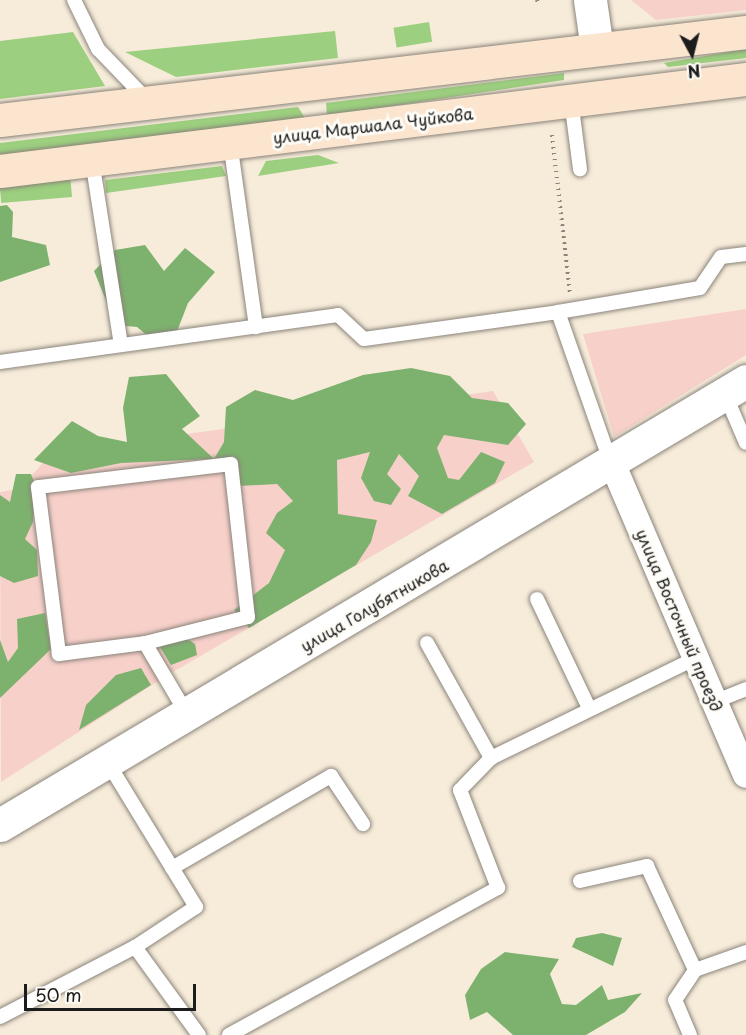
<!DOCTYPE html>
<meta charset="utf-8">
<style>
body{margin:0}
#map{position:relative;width:746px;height:1035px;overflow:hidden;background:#f7ecda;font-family:"Playpen Sans",sans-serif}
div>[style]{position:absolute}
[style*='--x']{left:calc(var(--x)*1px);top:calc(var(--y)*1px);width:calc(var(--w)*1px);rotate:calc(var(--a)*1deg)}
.built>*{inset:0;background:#f7d0ca}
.green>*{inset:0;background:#9ccf7f;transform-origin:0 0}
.forest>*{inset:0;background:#7db26e}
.path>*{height:4px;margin-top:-2px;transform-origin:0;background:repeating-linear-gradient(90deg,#8a847b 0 1.5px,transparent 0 6px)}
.roads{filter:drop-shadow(0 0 2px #8a847b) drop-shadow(0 0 2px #8a847b)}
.service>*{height:14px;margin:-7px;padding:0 7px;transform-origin:7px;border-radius:7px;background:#fff}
.minor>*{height:26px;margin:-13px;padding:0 13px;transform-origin:13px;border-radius:13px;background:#fff}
.tertiary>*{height:33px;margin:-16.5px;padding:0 16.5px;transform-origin:16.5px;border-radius:16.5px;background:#fff}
.secondary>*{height:33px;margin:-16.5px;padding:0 16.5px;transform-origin:16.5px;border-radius:16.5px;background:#fce5cf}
span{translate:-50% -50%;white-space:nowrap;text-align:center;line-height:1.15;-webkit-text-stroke:6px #fdfcf7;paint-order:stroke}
.street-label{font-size:16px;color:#1c1c1c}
.north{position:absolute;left:662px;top:24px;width:60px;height:60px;-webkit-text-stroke:4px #fdfcf7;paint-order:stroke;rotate:173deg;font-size:16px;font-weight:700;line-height:24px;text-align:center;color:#1c1c1c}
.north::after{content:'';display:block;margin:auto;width:21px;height:27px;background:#1c1c1c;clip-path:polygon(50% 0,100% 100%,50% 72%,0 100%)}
.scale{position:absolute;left:24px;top:984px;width:172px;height:27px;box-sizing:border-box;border:3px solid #1c1c1c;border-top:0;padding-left:8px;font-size:18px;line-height:21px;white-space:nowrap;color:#1c1c1c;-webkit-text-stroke:4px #fdfcf7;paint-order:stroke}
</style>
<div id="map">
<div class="built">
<i style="clip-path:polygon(631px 0,746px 0,746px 10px,656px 20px)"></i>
<i style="clip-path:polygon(746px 309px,746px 355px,614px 437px,583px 334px)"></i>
<i style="clip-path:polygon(493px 391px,534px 462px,166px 676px,1px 782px,0 492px,19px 489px,52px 453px)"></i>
</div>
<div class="green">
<i style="left:429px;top:22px;width:20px;height:36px;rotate:81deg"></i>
<i style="clip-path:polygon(335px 31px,338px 58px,176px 77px,125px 52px)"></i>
<i style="clip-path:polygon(73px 32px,105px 86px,0 99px,0 41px)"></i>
<i style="clip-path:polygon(746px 49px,746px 58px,668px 67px,664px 63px)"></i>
<i style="clip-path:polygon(564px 73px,564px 80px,327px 116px,326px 103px)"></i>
<i style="clip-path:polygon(298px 107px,305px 118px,0 157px,0 143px)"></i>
<i style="clip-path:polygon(318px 155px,339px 163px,258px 176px,266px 161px)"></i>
<i style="clip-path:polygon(222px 166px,226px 176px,106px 193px,105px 180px)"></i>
<i style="left:70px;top:174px;width:23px;height:71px;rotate:85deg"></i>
</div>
<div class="forest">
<i style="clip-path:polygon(7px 205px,13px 212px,12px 237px,46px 245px,50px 265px,0 282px,0 206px)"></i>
<i style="clip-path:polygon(145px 245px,164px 271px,185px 248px,215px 272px,188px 303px,174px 339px,155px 342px,137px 327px,116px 325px,94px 271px,115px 250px)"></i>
<i style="clip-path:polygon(411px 368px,450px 376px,472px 398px,508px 403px,526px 424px,508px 445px,444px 435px,437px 448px,448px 478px,459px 480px,481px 452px,505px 462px,495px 483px,442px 514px,408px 496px,419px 476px,399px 454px,387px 474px,401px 489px,391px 505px,374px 501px,361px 478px,370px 452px,337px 460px,338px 514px,377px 520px,371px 542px,356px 565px,249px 628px,234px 610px,269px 583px,285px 550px,266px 533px,277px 513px,293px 501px,277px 484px,239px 486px,235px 458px,121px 463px,71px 473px,34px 460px,72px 421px,98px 436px,127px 442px,123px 408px,129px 377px,166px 374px,200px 416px,182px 429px,214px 459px,224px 442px,226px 407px,255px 390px,293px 400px,363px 375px)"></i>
<i style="clip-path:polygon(16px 474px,31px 474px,35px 484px,33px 522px,25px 539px,37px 550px,38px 576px,14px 583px,0 576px,0 495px,10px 502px)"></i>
<i style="clip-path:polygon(45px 613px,51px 649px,0 698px,0 640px,8px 662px,18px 648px,17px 619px)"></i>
<i style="clip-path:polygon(183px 636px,195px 644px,197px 655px,171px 665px,160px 647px)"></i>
<i style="clip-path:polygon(141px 668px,151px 685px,79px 730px,86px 705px,116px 675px)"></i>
<i style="clip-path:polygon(602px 933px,622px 938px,613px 966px,572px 947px,576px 938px)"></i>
<i style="clip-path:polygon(505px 952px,559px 959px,550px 974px,562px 1004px,576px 1005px,602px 985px,608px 1000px,642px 993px,625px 1012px,586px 1035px,513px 1035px,487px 1012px,470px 1020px,465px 995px,481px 969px)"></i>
</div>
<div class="path">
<i style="--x:537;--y:0;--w:4;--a:76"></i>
<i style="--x:552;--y:135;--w:158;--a:83.5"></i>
</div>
<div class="roads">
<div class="service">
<i style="--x:74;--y:0;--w:55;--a:63.9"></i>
<i style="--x:98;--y:49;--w:72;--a:46.1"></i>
<i style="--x:571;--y:100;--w:70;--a:82.6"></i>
<i style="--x:230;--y:142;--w:187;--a:82"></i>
<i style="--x:92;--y:160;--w:187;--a:81.1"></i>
<i style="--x:558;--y:312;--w:144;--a:-9.6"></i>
<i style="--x:700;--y:288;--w:37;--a:-56"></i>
<i style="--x:721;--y:257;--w:25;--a:-7"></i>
<i style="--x:0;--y:362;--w:341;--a:-7.9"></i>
<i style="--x:338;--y:315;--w:35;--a:43"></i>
<i style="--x:364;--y:339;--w:196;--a:-7.9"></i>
<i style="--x:558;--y:312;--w:160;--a:70.7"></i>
<i style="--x:725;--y:394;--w:53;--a:66.8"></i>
<i style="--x:537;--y:599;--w:121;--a:64.5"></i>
<i style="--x:145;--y:643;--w:87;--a:172.7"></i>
<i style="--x:59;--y:654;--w:168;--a:-97.2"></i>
<i style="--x:38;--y:487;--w:194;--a:-6.8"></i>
<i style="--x:231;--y:464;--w:154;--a:83.7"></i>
<i style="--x:248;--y:617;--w:106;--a:165.8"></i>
<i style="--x:145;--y:643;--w:82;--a:59.4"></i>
<i style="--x:427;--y:643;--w:132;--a:60.9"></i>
<i style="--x:714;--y:702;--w:35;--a:-22"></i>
<i style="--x:172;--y:868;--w:184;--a:-30.1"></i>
<i style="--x:331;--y:776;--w:58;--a:56.3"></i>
<i style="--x:580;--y:881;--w:69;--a:-12.6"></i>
<i style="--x:647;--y:866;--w:115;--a:65.2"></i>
<i style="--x:135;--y:947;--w:109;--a:54"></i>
<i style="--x:0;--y:1017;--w:152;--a:-27.4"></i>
<i style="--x:135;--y:947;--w:73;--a:-33.3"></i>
<i style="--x:196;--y:907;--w:171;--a:-121.4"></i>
<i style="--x:229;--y:1035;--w:307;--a:-28.7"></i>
<i style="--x:498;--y:888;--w:105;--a:-111.2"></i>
<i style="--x:460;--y:790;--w:45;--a:-45.9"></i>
<i style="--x:491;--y:758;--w:228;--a:-26"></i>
<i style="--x:690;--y:1035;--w:38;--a:-113"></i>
<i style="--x:675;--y:1000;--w:36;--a:-56"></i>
<i style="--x:695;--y:970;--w:54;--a:-19.4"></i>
</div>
<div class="minor">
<i style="--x:613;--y:465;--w:337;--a:66.8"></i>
</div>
<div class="tertiary">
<i style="--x:590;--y:0;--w:49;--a:81.9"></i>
<i style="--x:0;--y:825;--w:868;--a:-30.76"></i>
</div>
<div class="secondary">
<i style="--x:0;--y:120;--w:751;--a:-6.73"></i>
<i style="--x:0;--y:171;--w:752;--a:-7.03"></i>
</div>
</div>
<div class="street-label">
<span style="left:373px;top:125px;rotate:-7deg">улица Маршала Чуйкова</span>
<span style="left:374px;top:605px;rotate:-30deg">улица Голубятникова</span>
<span style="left:680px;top:620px;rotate:67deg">улица Восточный проезд</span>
</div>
<div class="north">N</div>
<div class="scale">50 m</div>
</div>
